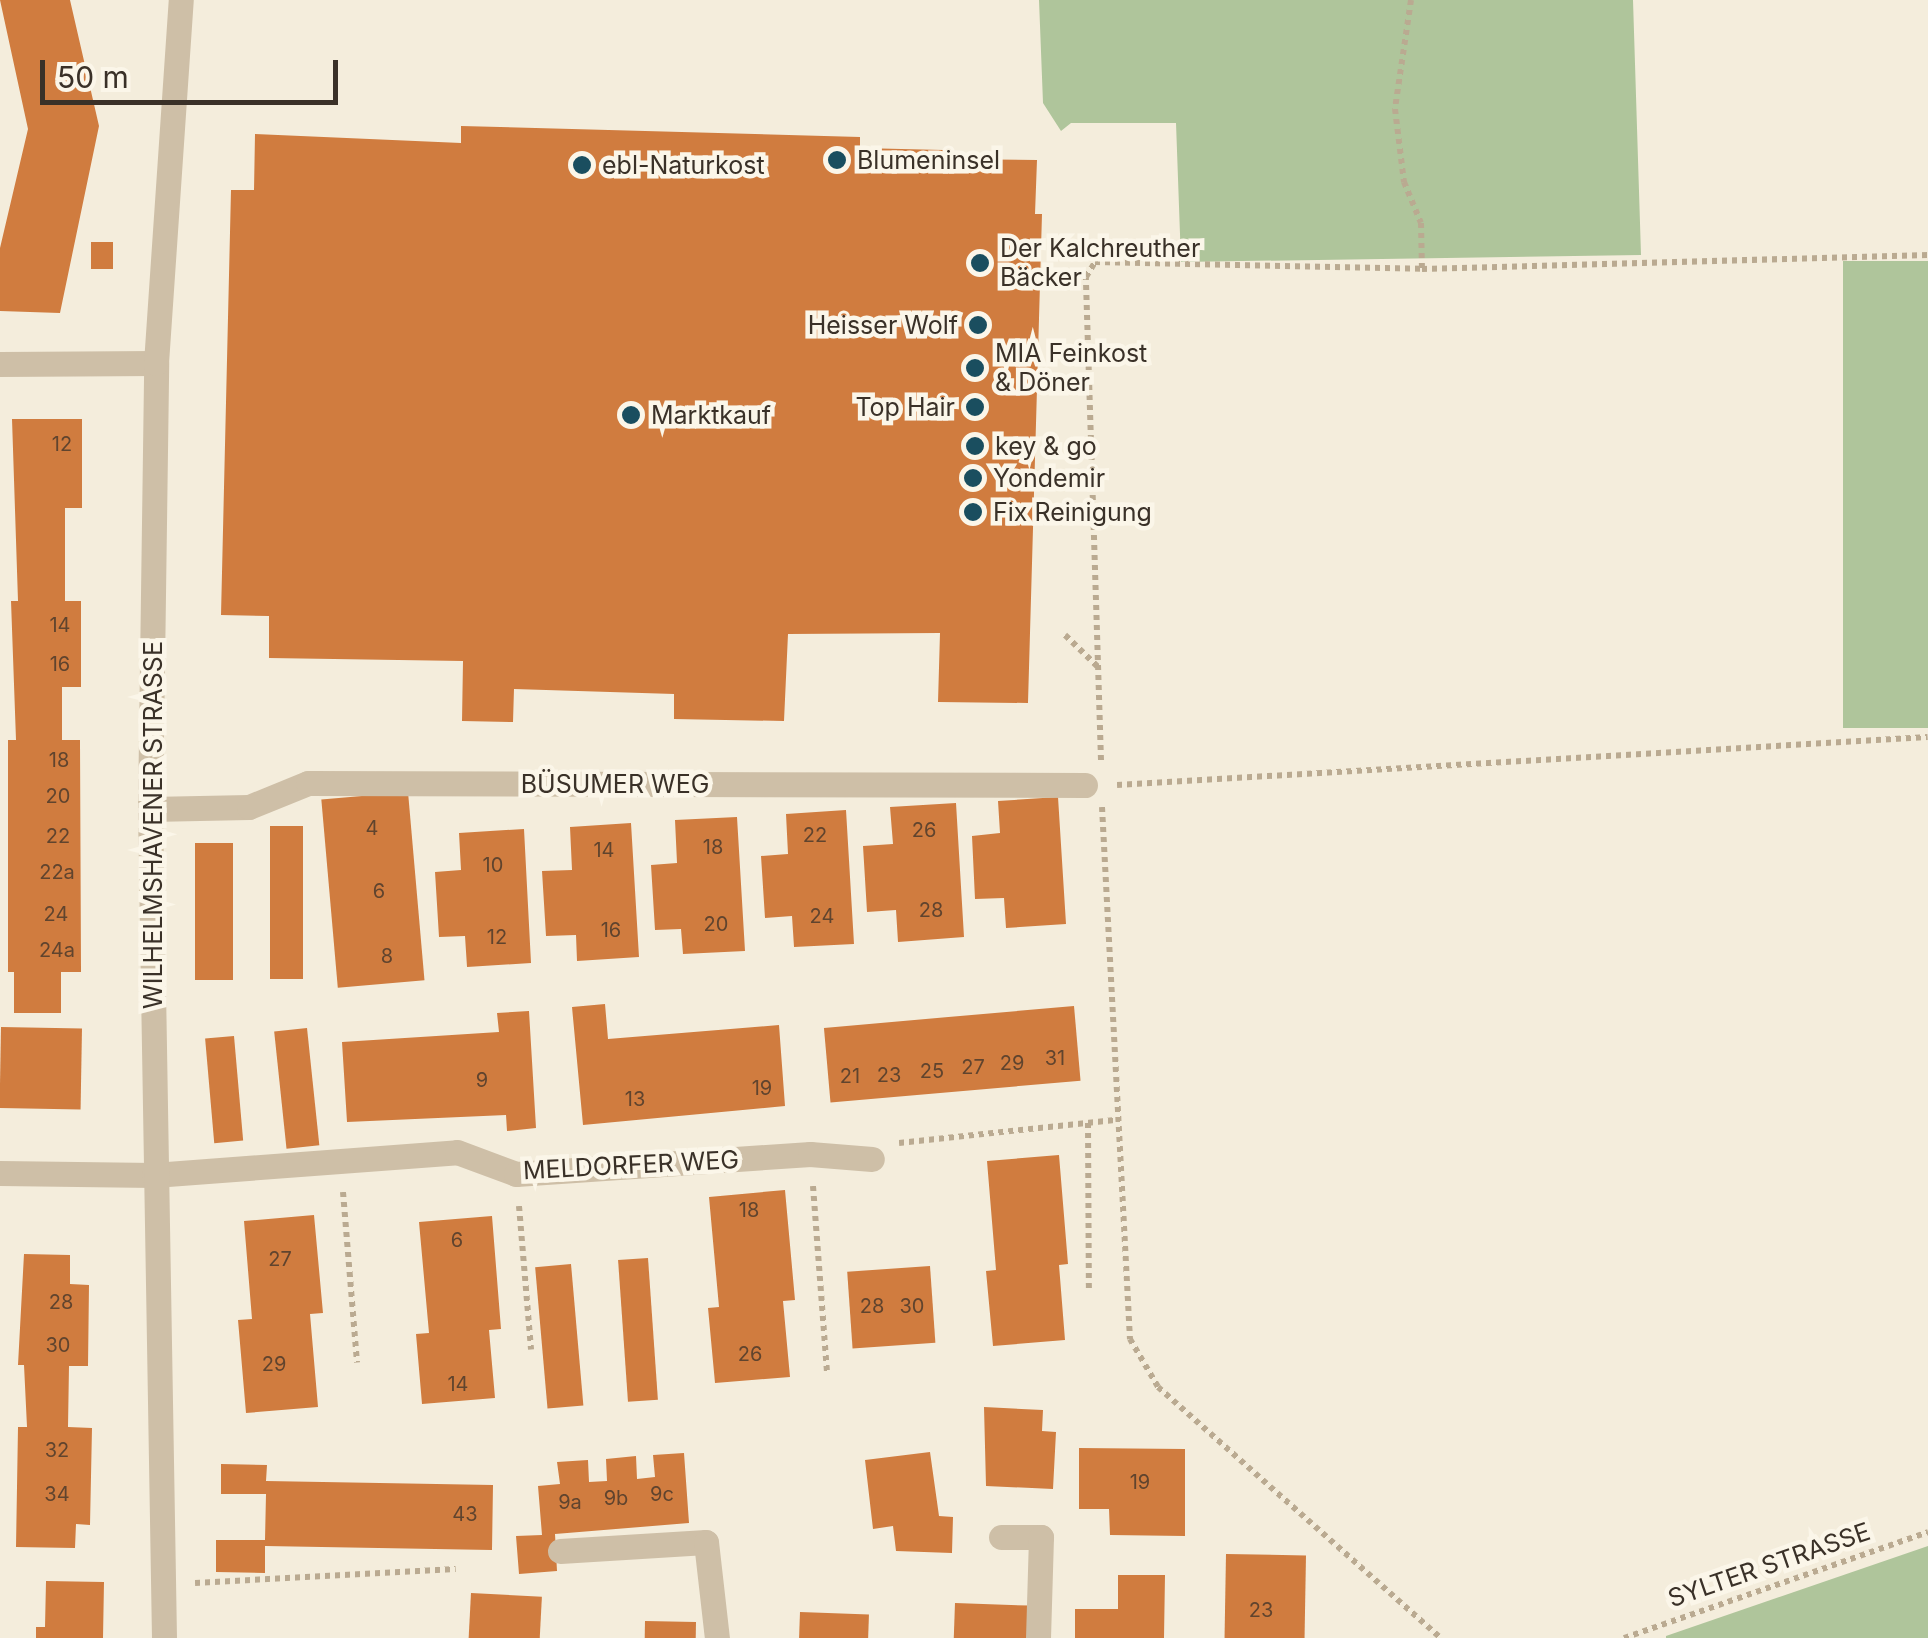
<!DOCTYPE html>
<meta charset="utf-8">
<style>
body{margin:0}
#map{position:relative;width:1928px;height:1638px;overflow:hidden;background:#f4eddc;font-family:Inter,sans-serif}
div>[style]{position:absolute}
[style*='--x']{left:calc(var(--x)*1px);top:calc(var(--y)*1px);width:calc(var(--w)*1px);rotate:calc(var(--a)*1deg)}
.green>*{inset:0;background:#afc59b;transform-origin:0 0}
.building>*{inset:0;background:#d07c3f;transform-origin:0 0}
.path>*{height:6px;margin-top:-3px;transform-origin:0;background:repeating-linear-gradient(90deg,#baaa91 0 5px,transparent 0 10px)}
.minor>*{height:25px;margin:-12.5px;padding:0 12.5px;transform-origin:12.5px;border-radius:12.5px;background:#cebfa7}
.dots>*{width:28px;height:28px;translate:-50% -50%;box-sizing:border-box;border:5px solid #fbf6e9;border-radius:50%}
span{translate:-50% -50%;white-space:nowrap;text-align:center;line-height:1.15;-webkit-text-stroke:9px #fbf6e9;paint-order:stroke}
.number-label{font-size:20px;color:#60442e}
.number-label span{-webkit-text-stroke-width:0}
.poi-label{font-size:25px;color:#3a3128}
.left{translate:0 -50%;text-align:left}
.right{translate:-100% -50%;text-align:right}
.street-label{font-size:25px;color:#3a3128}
.scale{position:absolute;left:40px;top:60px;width:298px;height:45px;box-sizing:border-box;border:5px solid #3a3128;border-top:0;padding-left:12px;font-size:30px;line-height:35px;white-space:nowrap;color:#3a3128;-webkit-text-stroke:8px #fbf6e9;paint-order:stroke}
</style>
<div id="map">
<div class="green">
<i style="clip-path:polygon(1039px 0,1633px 0,1641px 255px,1181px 262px,1176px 123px,1071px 123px,1061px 131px,1043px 103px)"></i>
<i style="left:1928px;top:261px;width:467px;height:85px;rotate:90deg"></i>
<i style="clip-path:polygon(1928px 1546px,1928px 1638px,1666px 1638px,1666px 1636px)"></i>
</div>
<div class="building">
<i style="clip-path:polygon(0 0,70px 0,99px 126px,60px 313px,0 311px,0 248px,28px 129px)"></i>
<i style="clip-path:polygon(461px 126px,860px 137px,860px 148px,943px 150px,942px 159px,1037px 160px,1035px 214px,1042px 214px,1028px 703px,938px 702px,940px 633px,788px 634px,784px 721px,674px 719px,674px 694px,514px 689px,513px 722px,462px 721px,463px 661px,269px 658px,269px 616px,221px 615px,231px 190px,254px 190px,255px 134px,461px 143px)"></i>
<i style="left:91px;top:242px;width:22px;height:27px"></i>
<i style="clip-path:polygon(12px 419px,82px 419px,82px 508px,65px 508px,65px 601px,81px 601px,81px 687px,62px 687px,62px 740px,80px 740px,81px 972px,61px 972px,61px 1013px,14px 1013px,14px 972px,8px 972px,8px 740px,16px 740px,11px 601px,18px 601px)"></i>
<i style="left:408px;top:792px;width:189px;height:87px;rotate:85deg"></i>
<i style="clip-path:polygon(1058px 797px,1066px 924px,1006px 928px,1004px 898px,975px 899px,972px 836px,1000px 833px,998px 801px)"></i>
<i style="clip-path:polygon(956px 803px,964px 937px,898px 942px,896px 910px,867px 912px,863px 846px,893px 844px,890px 807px)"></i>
<i style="clip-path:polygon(846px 810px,854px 944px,794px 947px,792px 916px,765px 918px,761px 856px,788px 854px,786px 814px)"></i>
<i style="clip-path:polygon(737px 817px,745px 951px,683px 954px,681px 929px,655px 930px,651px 865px,677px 863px,675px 820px)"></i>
<i style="clip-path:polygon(631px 823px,639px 957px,577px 961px,576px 935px,546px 936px,542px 871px,572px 870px,570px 827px)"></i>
<i style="left:270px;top:826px;width:33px;height:153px"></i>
<i style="clip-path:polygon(524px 829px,531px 963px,467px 967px,465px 936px,439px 937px,435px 872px,461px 870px,459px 833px)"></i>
<i style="left:195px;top:843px;width:38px;height:137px"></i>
<i style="clip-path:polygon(605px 1004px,608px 1039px,779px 1025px,785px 1106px,583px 1125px,572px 1007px)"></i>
<i style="left:1074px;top:1006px;width:75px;height:251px;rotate:85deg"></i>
<i style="clip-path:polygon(529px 1011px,536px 1128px,507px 1131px,506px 1115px,347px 1122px,342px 1042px,499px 1032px,497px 1013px)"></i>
<i style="left:1px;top:1027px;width:81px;height:81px;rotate:1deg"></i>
<i style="left:307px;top:1028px;width:118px;height:33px;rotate:84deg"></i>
<i style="left:234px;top:1036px;width:105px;height:29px;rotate:85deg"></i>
<i style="clip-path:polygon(1059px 1155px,1068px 1264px,1059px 1265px,1065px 1340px,993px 1346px,986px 1271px,996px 1270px,987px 1161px)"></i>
<i style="clip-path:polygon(785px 1190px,795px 1300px,783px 1301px,790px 1377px,715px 1383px,708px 1308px,719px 1307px,709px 1197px)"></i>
<i style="clip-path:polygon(314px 1215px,323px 1313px,310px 1314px,318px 1407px,246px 1413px,238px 1320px,252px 1319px,244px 1221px)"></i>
<i style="clip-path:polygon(492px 1216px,501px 1329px,489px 1330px,495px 1398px,422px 1404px,416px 1334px,429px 1333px,419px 1222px)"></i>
<i style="clip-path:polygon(24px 1254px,70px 1255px,70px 1284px,89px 1285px,88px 1366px,69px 1366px,68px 1427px,92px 1428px,90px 1525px,76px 1524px,75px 1548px,16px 1547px,18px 1427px,27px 1427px,24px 1365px,18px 1365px)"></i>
<i style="left:648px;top:1258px;width:142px;height:30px;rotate:86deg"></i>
<i style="left:571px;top:1264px;width:142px;height:36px;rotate:85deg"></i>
<i style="left:930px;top:1266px;width:77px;height:83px;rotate:86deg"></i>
<i style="clip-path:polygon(984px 1407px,1043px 1410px,1042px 1431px,1056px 1432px,1053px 1489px,986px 1486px)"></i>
<i style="clip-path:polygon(1079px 1448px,1185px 1449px,1185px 1536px,1110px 1535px,1109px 1509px,1079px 1509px)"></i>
<i style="clip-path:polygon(930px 1452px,939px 1516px,953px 1517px,952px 1553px,896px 1551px,893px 1526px,873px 1529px,865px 1460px)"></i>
<i style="clip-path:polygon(684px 1453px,689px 1523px,555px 1534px,557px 1571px,519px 1574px,516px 1536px,542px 1535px,538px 1486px,560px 1484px,557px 1462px,588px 1460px,589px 1482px,607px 1481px,606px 1459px,636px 1456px,637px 1479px,655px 1477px,653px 1455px)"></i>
<i style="clip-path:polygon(221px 1464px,267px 1465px,266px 1481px,493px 1485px,492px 1550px,265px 1546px,265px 1573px,216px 1572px,216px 1540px,265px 1540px,266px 1494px,221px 1494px)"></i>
<i style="left:1226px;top:1554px;width:80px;height:84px;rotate:1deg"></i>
<i style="clip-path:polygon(1118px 1575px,1165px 1575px,1164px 1638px,1075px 1638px,1075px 1609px,1118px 1609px)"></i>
<i style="clip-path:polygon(46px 1581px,104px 1582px,103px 1638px,36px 1638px,36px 1627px,45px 1627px)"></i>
<i style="left:471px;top:1593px;width:71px;height:45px;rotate:3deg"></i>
<i style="left:955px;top:1603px;width:74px;height:35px;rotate:2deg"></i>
<i style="left:800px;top:1612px;width:69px;height:26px;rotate:2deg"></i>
<i style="left:645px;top:1621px;width:51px;height:17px;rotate:1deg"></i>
</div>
<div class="path">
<i style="--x:1411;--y:0;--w:110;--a:98.4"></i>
<i style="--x:1395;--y:109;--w:74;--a:83"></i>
<i style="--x:1404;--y:182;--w:44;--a:67.5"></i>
<i style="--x:1421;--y:223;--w:46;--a:88.8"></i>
<i style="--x:1065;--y:635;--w:46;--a:44.1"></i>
<i style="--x:1101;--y:760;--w:483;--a:-91.8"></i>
<i style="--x:1086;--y:277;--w:17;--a:-59"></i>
<i style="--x:1095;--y:262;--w:327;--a:1.2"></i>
<i style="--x:1422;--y:269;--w:506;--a:-1.58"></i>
<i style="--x:1117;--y:785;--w:812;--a:-3.39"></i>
<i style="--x:1102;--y:807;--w:533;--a:86.99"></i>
<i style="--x:1130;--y:1339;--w:56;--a:59.7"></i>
<i style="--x:1158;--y:1387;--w:378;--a:41.6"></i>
<i style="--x:1088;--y:1123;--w:168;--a:89.7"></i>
<i style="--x:899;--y:1143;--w:217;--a:-6.1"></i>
<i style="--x:813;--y:1186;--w:187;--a:85.7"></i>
<i style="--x:343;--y:1192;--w:171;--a:85.3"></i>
<i style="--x:519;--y:1206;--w:144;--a:85.2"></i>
<i style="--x:195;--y:1583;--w:261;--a:-3.1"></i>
<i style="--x:1624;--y:1638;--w:322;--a:-19.2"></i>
</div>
<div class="minor">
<i style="--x:0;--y:364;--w:156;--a:-0.4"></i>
<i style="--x:150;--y:809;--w:99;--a:-1.2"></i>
<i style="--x:249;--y:807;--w:64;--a:-22.1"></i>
<i style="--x:308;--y:783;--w:777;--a:0.15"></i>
<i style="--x:0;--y:1173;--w:154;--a:0.7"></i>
<i style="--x:154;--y:1175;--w:304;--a:-4.3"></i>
<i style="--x:457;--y:1152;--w:63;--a:20.4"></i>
<i style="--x:516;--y:1174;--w:295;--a:-3.9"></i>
<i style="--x:810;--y:1154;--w:62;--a:4.6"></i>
<i style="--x:1001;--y:1537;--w:40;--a:0"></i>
<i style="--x:1041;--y:1537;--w:101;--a:91.7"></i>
<i style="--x:560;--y:1551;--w:146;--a:-3.5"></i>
<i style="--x:706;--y:1542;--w:97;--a:83.5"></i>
<i style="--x:164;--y:1638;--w:829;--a:-90.97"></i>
<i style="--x:150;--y:809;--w:446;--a:-89.2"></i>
<i style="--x:156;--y:363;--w:364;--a:-86.1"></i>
</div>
<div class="dots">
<i style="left:837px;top:160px;background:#1a4e5f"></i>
<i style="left:582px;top:165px;background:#1a4e5f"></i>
<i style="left:980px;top:263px;background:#1a4e5f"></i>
<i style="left:978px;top:325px;background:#1a4e5f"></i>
<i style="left:975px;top:368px;background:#1a4e5f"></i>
<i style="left:975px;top:407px;background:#1a4e5f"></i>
<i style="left:631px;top:415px;background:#1a4e5f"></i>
<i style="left:975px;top:446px;background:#1a4e5f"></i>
<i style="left:973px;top:478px;background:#1a4e5f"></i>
<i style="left:973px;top:512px;background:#1a4e5f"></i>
</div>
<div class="number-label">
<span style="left:62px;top:444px">12</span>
<span style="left:60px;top:625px">14</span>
<span style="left:60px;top:664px">16</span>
<span style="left:59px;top:760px">18</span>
<span style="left:58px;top:796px">20</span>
<span style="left:372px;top:828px">4</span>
<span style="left:924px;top:830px">26</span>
<span style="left:815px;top:835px">22</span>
<span style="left:58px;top:836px">22</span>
<span style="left:713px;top:847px">18</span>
<span style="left:604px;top:850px">14</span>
<span style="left:493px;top:865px">10</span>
<span style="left:57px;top:872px">22a</span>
<span style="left:379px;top:891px">6</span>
<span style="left:931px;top:910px">28</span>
<span style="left:56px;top:914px">24</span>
<span style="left:822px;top:916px">24</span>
<span style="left:716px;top:924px">20</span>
<span style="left:611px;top:930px">16</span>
<span style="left:497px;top:937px">12</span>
<span style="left:57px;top:950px">24a</span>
<span style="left:387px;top:956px">8</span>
<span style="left:1055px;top:1058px">31</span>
<span style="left:1012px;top:1063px">29</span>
<span style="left:973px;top:1067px">27</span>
<span style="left:932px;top:1071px">25</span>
<span style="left:889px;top:1075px">23</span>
<span style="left:850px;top:1076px">21</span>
<span style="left:482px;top:1080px">9</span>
<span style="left:762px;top:1088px">19</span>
<span style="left:635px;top:1099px">13</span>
<span style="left:749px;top:1210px">18</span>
<span style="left:457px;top:1240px">6</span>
<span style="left:280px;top:1259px">27</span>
<span style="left:61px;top:1302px">28</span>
<span style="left:872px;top:1306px">28</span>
<span style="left:912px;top:1306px">30</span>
<span style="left:58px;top:1345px">30</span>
<span style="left:750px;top:1354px">26</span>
<span style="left:274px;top:1364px">29</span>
<span style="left:458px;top:1384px">14</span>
<span style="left:57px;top:1450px">32</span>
<span style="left:1140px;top:1482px">19</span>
<span style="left:57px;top:1494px">34</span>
<span style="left:662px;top:1494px">9c</span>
<span style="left:616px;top:1498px">9b</span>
<span style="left:570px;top:1502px">9a</span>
<span style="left:465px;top:1514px">43</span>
<span style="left:1261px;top:1610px">23</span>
</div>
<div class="poi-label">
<span class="left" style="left:857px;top:160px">Blumeninsel</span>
<span class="left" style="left:602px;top:165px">ebl-Naturkost</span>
<span class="left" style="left:1000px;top:263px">Der Kalchreuther<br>Bäcker</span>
<span class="right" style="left:958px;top:325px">Heisser Wolf</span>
<span class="left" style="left:995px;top:368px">MIA Feinkost<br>&amp; Döner</span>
<span class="right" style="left:955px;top:407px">Top Hair</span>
<span class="left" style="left:651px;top:415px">Marktkauf</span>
<span class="left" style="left:995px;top:446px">key &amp; go</span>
<span class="left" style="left:993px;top:478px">Yondemir</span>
<span class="left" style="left:993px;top:512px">Fix Reinigung</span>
</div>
<div class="street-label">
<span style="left:615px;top:784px">BÜSUMER WEG</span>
<span style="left:153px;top:825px;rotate:-90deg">WILHELMSHAVENER STRASSE</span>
<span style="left:631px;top:1165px;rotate:-3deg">MELDORFER WEG</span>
<span style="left:1769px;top:1565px;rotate:-19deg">SYLTER STRASSE</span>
</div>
<div class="scale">50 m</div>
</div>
